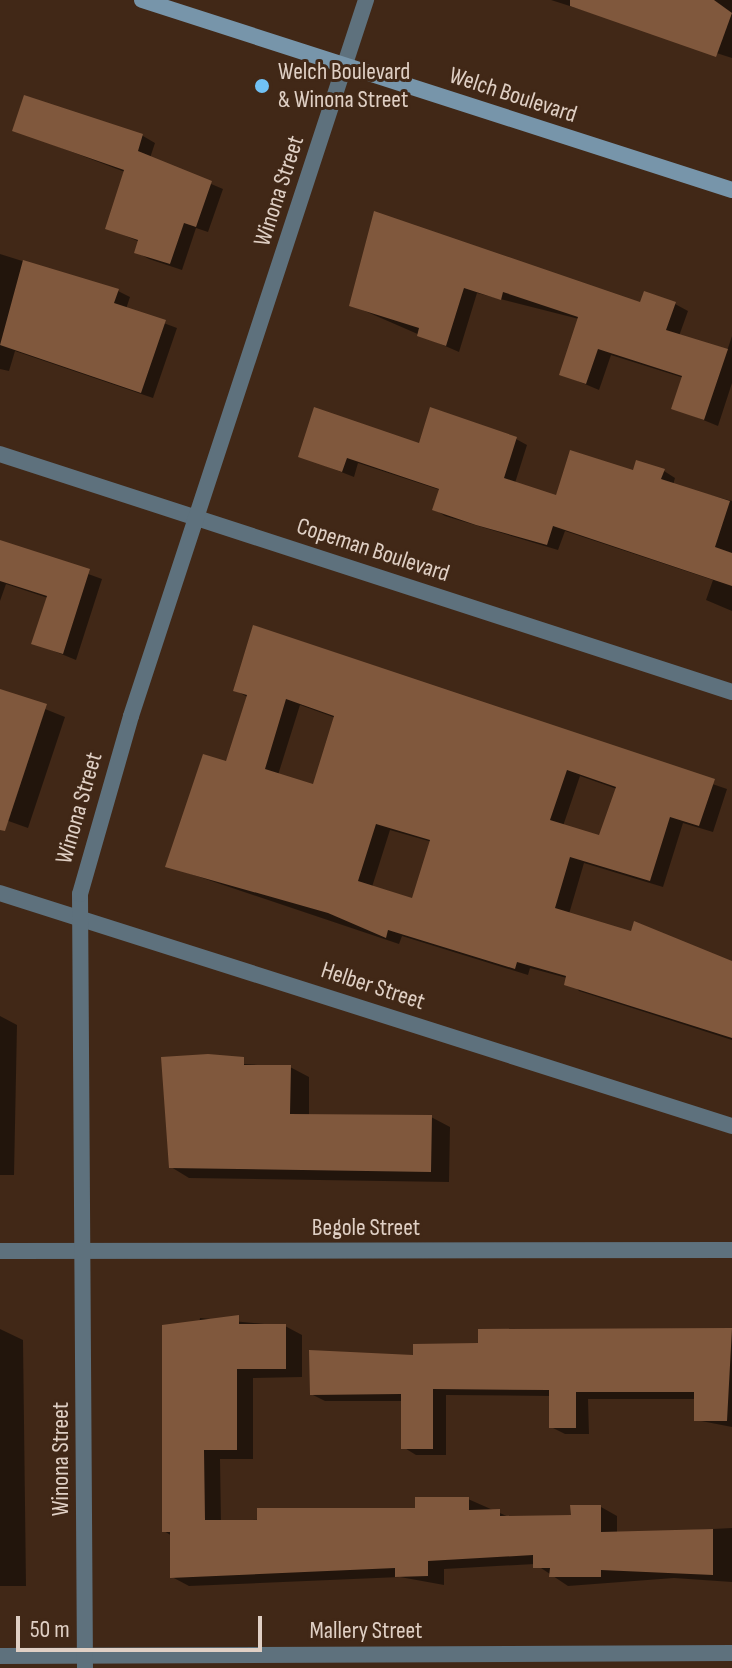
<!DOCTYPE html>
<style>
body{margin:0}
#map{position:relative;width:732px;height:1668px;overflow:hidden;background:#412817;font-family:"Sofia Sans Condensed",sans-serif}
div>[style]{position:absolute}
[style*='--x']{left:calc(var(--x)*1px);top:calc(var(--y)*1px);width:calc(var(--w)*1px);rotate:calc(var(--a)*1deg)}
.shadow>*{inset:0;background:#0007}
.building>*{inset:0;background:#80583d}
.street>*{height:16px;margin:-8px;padding:0 8px;transform-origin:8px;border-radius:8px;background:#5e717d}
.secondary>*{height:16px;margin:-8px;padding:0 8px;transform-origin:8px;border-radius:8px;background:#7795aa}
.dots>*{width:22px;height:22px;translate:-50% -50%;box-sizing:border-box;border:4px solid #412817;border-radius:50%}
span{translate:-50% -50%;white-space:nowrap;text-align:center;line-height:1.15;-webkit-text-stroke:6px #412817;paint-order:stroke}
.poi-label{font-size:24px;color:#e0d0c5}
.left{translate:0 -50%;text-align:left}
.street-label{font-size:24px;color:#e0d0c5}
.scale{position:absolute;left:16px;top:1616px;width:246px;height:36px;box-sizing:border-box;border:4px solid #e0d0c5;border-top:0;padding-left:10px;font-size:24px;line-height:28px;white-space:nowrap;color:#e0d0c5;-webkit-text-stroke:6px #412817;paint-order:stroke}
</style>
<div id="map">
<div class="shadow">
<i style="clip-path:polygon(551px 0,732px 0,732px 58px)"></i>
<i style="clip-path:polygon(25px 97px,143px 136px,155px 143px,150px 158px,223px 189px,208px 232px,196px 228px,182px 270px,149px 259px,136px 252px,140px 242px,107px 228px,125px 172px,14px 130px)"></i>
<i style="clip-path:polygon(375px 213px,641px 304px,675px 304px,688px 311px,679px 336px,727px 351px,732px 336px,732px 383px,718px 426px,674px 408px,684px 378px,611px 355px,599px 390px,561px 374px,579px 319px,477px 293px,459px 352px,351px 305px)"></i>
<i style="clip-path:polygon(0 254px,118px 291px,130px 297px,126px 309px,177px 328px,153px 398px,15px 351px,9px 371px,0 369px)"></i>
<i style="clip-path:polygon(516px 439px,527px 445px,515px 483px,557px 497px,664px 471px,675px 478px,673px 485px,732px 501px,732px 611px,706px 600px,713px 580px,565px 531px,558px 550px,445px 516px,434px 509px,440px 490px,358px 463px,354px 477px,300px 456px)"></i>
<i style="clip-path:polygon(0 542px,102px 579px,76px 660px,34px 643px,48px 598px,6px 584px,0 601px)"></i>
<i style="clip-path:polygon(evenodd,254px 628px,727px 789px,713px 832px,683px 823px,663px 887px,584px 863px,569px 914px,632px 934px,636px 923px,732px 963px,732px 1040px,579px 991px,567px 978px,530px 968px,528px 975px,402px 936px,399px 944px,167px 866px,227px 763px,249px 698px,235px 690px,254px 628px,300px 705px,336px 718px,314px 786px,278px 775px,300px 705px,254px 628px,580px 776px,617px 789px,601px 837px,563px 826px,580px 776px,254px 628px,390px 830px,432px 842px,414px 900px,372px 887px,390px 830px)"></i>
<i style="clip-path:polygon(0 691px,65px 717px,28px 828px,0 818px)"></i>
<i style="clip-path:polygon(0 1016px,17px 1025px,14px 1175px,0 1175px)"></i>
<i style="clip-path:polygon(163px 1059px,290px 1067px,309px 1077px,309px 1116px,431px 1117px,450px 1127px,449px 1182px,189px 1178px,171px 1167px)"></i>
<i style="clip-path:polygon(200px 1318px,285px 1326px,302px 1335px,302px 1377px,253px 1378px,253px 1459px,220px 1459px,221px 1522px,417px 1510px,468px 1499px,511px 1518px,573px 1517px,601px 1507px,617px 1516px,617px 1534px,732px 1528px,732px 1582px,674px 1578px,568px 1586px,535px 1564px,444px 1569px,444px 1585px,400px 1577px,189px 1586px,172px 1577px,172px 1536px,164px 1531px)"></i>
<i style="clip-path:polygon(0 1329px,23px 1340px,26px 1586px,0 1586px)"></i>
<i style="clip-path:polygon(732px 1330px,732px 1427px,696px 1420px,696px 1399px,588px 1399px,589px 1434px,565px 1434px,551px 1427px,551px 1396px,446px 1395px,446px 1455px,416px 1455px,403px 1447px,403px 1401px,325px 1401px,311px 1394px,415px 1357px,480px 1345px,480px 1331px)"></i>
</div>
<div class="building">
<i style="clip-path:polygon(570px 0,714px 0,732px 13px,716px 57px,570px 6px)"></i>
<i style="clip-path:polygon(24px 95px,143px 134px,138px 151px,212px 181px,196px 227px,184px 223px,170px 264px,134px 253px,138px 240px,105px 229px,124px 170px,12px 131px)"></i>
<i style="clip-path:polygon(374px 211px,640px 302px,644px 291px,676px 302px,666px 330px,728px 349px,704px 420px,671px 409px,682px 376px,598px 349px,586px 384px,559px 375px,578px 317px,503px 292px,501px 300px,464px 288px,446px 346px,417px 336px,419px 328px,349px 306px)"></i>
<i style="clip-path:polygon(23px 260px,119px 289px,114px 303px,166px 320px,141px 393px,0 345px)"></i>
<i style="clip-path:polygon(314px 407px,419px 443px,430px 407px,517px 437px,504px 478px,556px 495px,570px 450px,633px 470px,636px 460px,665px 469px,661px 479px,730px 501px,715px 547px,732px 553px,732px 586px,553px 526px,547px 545px,476px 525px,432px 510px,439px 489px,347px 458px,342px 472px,298px 457px)"></i>
<i style="clip-path:polygon(0 540px,90px 569px,63px 654px,31px 644px,47px 596px,0 581px)"></i>
<i style="clip-path:polygon(evenodd,253px 625px,715px 779px,699px 826px,670px 817px,650px 881px,570px 857px,555px 908px,631px 931px,634px 921px,732px 961px,732px 1038px,564px 985px,566px 976px,517px 962px,515px 969px,388px 930px,386px 938px,328px 913px,165px 867px,203px 754px,226px 761px,247px 695px,233px 691px,253px 625px,286px 699px,334px 716px,313px 784px,265px 769px,286px 699px,253px 625px,567px 770px,616px 787px,599px 835px,550px 820px,567px 770px,253px 625px,376px 824px,430px 840px,412px 898px,358px 881px,376px 824px)"></i>
<i style="clip-path:polygon(0 689px,47px 704px,5px 831px,0 830px)"></i>
<i style="clip-path:polygon(208px 1054px,244px 1057px,244px 1065px,291px 1065px,290px 1114px,432px 1115px,431px 1172px,169px 1168px,161px 1057px)"></i>
<i style="clip-path:polygon(239px 1315px,239px 1324px,286px 1324px,286px 1369px,237px 1369px,237px 1450px,204px 1450px,205px 1520px,257px 1520px,257px 1508px,415px 1508px,415px 1497px,469px 1497px,469px 1510px,500px 1509px,500px 1516px,571px 1515px,570px 1505px,601px 1505px,601px 1532px,713px 1529px,713px 1575px,601px 1570px,601px 1577px,549px 1577px,550px 1568px,533px 1568px,533px 1555px,428px 1561px,428px 1576px,395px 1577px,395px 1568px,170px 1578px,170px 1532px,162px 1532px,162px 1325px)"></i>
<i style="clip-path:polygon(732px 1328px,727px 1421px,694px 1421px,694px 1392px,576px 1392px,576px 1428px,549px 1428px,549px 1390px,433px 1389px,433px 1449px,401px 1449px,401px 1394px,310px 1395px,309px 1350px,413px 1355px,413px 1344px,478px 1343px,478px 1329px)"></i>
</div>
<div class="street">
<i style="--x:0;--y:454;--w:770;--a:18.01"></i>
<i style="--x:0;--y:893;--w:768;--a:17.66"></i>
<i style="--x:0;--y:1251;--w:732;--a:-0.08"></i>
<i style="--x:0;--y:1656;--w:732;--a:-0.23"></i>
<i style="--x:85;--y:1668;--w:774;--a:-90.37"></i>
<i style="--x:80;--y:894;--w:185;--a:-74"></i>
<i style="--x:131;--y:716;--w:754;--a:-71.83"></i>
</div>
<div class="secondary">
<i style="--x:142;--y:0;--w:620;--a:17.85"></i>
</div>
<div class="dots">
<i style="left:262px;top:86px;background:#71c1f4"></i>
</div>
<div class="poi-label">
<span class="left" style="left:278px;top:86px">Welch Boulevard<br>&amp; Winona Street</span>
</div>
<div class="street-label">
<span style="left:513px;top:95px;rotate:18deg">Welch Boulevard</span>
<span style="left:279px;top:191px;rotate:-72deg">Winona Street</span>
<span style="left:373px;top:550px;rotate:18deg">Copeman Boulevard</span>
<span style="left:79px;top:808px;rotate:-74deg">Winona Street</span>
<span style="left:373px;top:986px;rotate:18deg">Helber Street</span>
<span style="left:366px;top:1228px">Begole Street</span>
<span style="left:61px;top:1459px;rotate:-90deg">Winona Street</span>
<span style="left:366px;top:1631px">Mallery Street</span>
</div>
<div class="scale">50 m</div>
</div>
